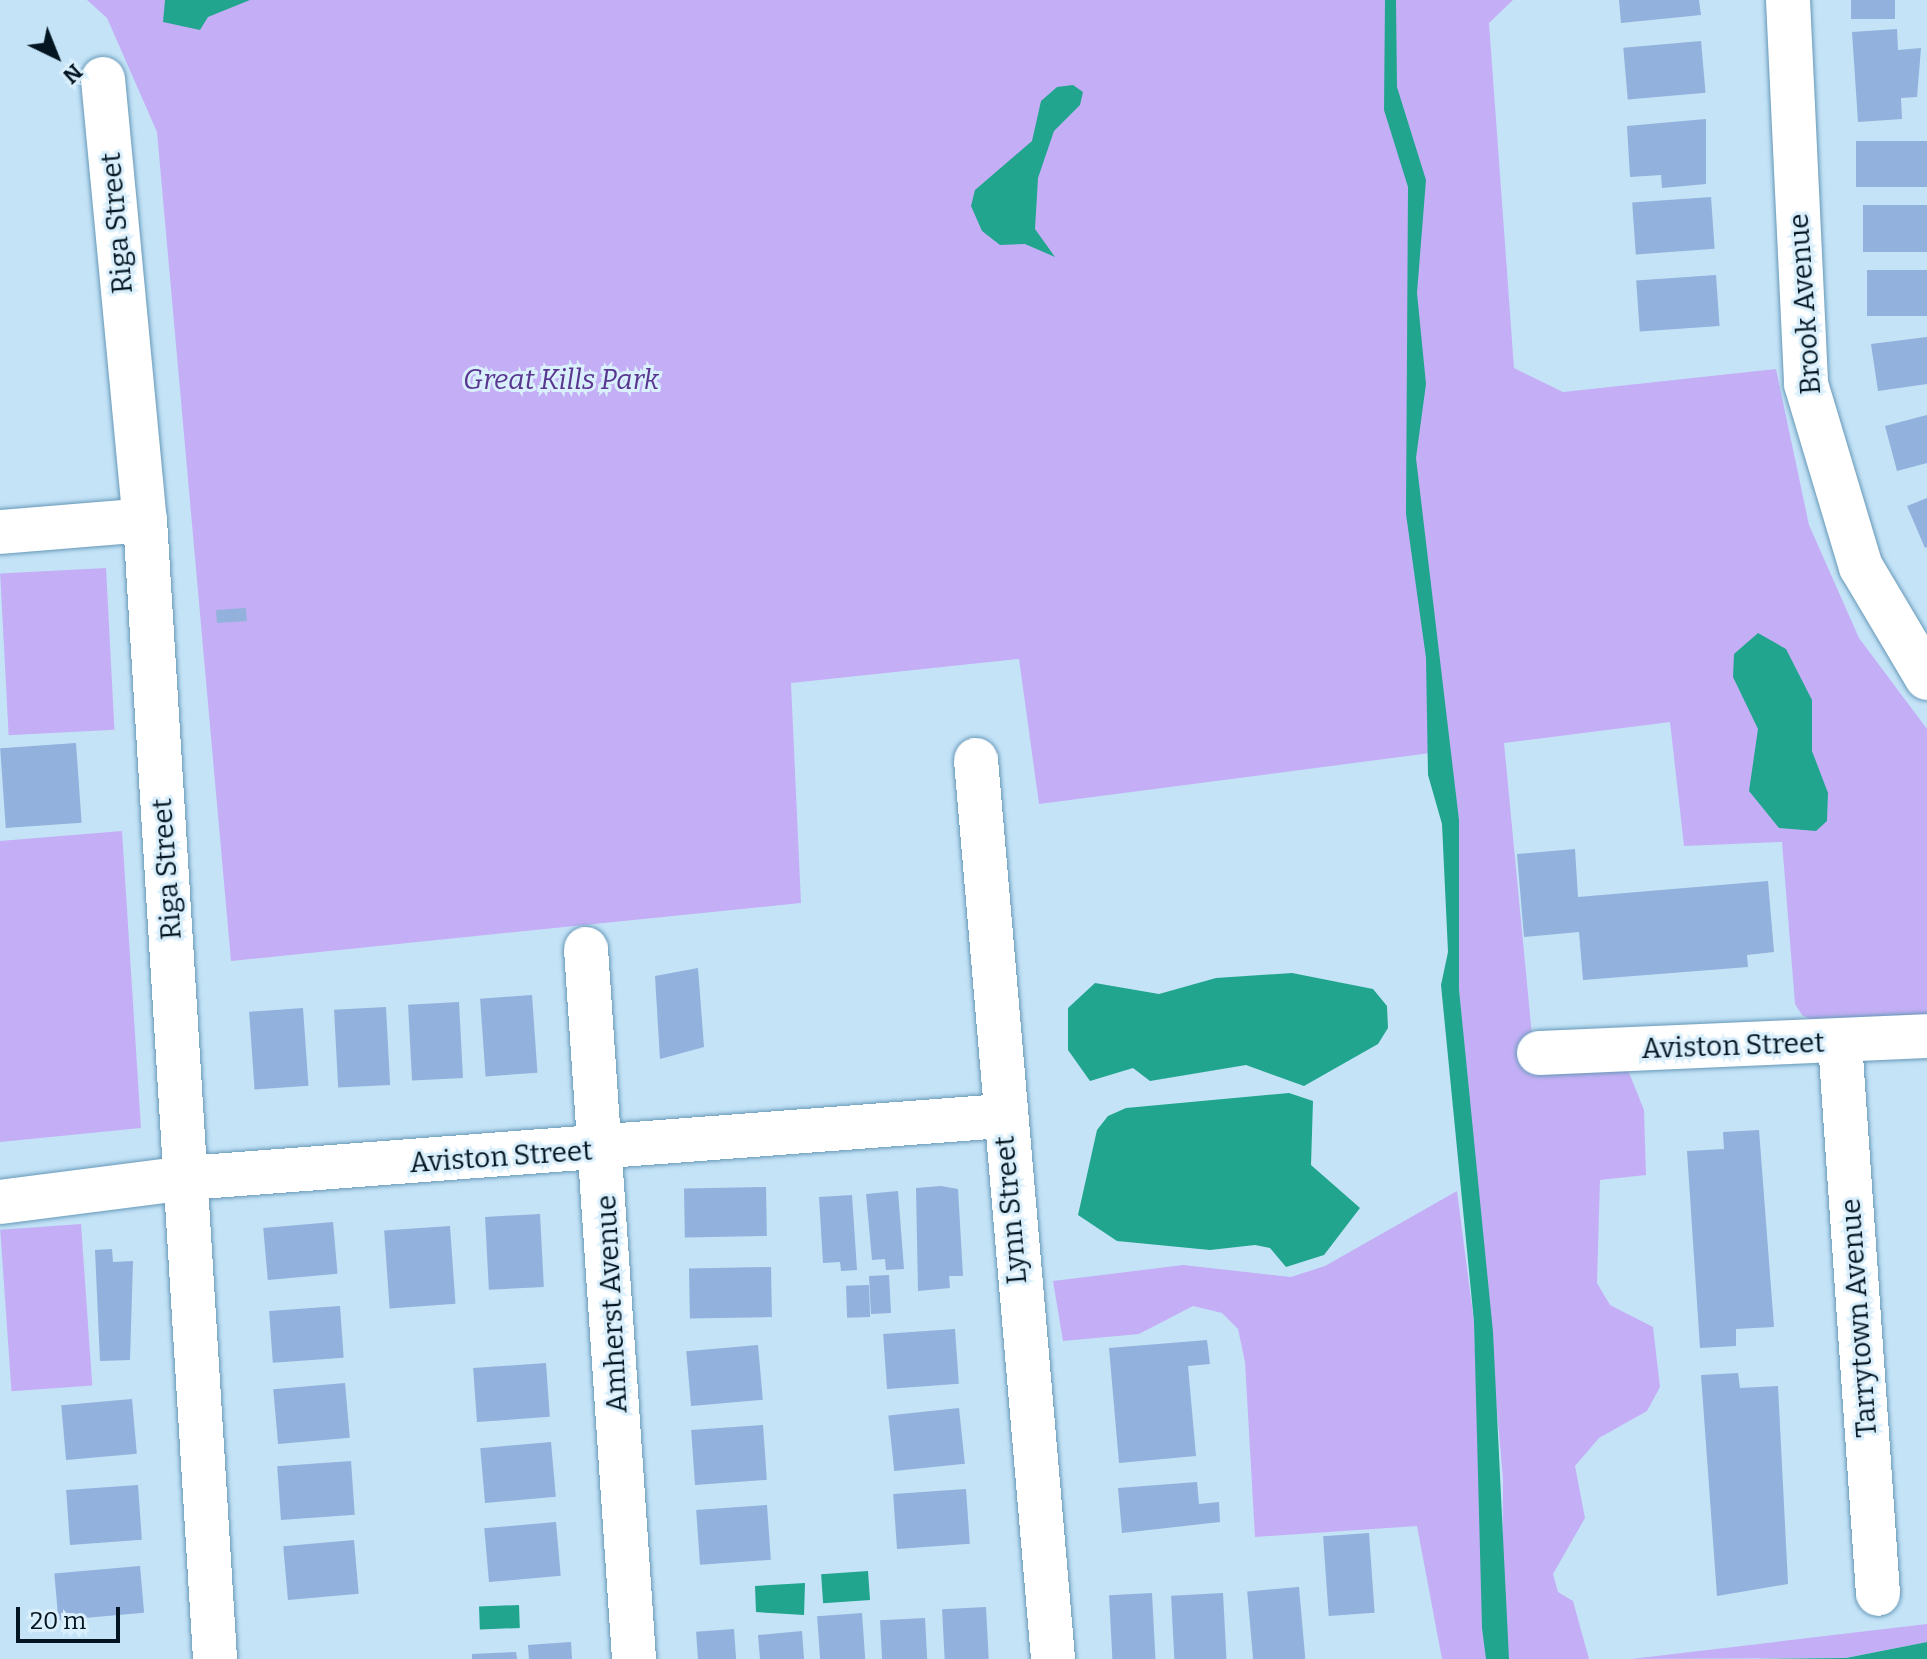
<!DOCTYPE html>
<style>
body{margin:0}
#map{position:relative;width:1927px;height:1659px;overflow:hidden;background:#c4e3f7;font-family:Bitter,serif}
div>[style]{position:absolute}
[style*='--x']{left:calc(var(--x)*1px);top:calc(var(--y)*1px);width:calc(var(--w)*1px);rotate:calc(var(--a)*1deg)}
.green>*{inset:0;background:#c4aff6;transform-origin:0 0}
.water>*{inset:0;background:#21a58e;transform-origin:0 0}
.building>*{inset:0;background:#92b1dc;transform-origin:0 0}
.roads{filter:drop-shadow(0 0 2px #6698b8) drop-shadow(0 0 2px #6698b8)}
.minor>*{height:44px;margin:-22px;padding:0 22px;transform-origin:22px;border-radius:22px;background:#fff}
span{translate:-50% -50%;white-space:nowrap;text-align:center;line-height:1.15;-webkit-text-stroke:6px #daeffc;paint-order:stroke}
.street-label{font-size:28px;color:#021520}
.park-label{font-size:28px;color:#593791;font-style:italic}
.north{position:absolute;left:16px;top:16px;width:80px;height:80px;-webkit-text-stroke:6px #daeffc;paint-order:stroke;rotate:137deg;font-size:22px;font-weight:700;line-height:32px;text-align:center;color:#021520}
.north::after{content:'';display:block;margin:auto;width:28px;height:36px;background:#021520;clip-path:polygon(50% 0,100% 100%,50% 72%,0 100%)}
.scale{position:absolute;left:16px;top:1607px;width:104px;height:36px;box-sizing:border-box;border:4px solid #021520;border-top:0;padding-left:10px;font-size:24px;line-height:28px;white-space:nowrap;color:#021520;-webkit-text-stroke:6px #daeffc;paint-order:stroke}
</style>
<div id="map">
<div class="green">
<i style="clip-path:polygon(87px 0,1513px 0,1489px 23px,1514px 368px,1563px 392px,1776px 369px,1809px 525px,1859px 638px,1927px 729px,1927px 1023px,1817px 1023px,1802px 1015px,1795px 1004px,1782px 842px,1684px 846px,1670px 722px,1504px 743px,1535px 1067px,1628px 1070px,1644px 1110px,1646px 1175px,1600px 1180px,1597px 1283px,1610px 1305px,1653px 1327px,1660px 1387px,1647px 1411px,1599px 1438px,1575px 1466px,1585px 1518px,1553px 1574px,1558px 1592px,1573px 1601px,1589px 1659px,1509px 1659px,1502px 1637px,1503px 1478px,1459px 989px,1459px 820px,1446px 751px,1039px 804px,1019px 659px,791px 683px,801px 903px,231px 961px,157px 132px,107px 18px)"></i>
<i style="left:106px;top:568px;width:162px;height:106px;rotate:87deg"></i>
<i style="clip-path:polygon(122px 831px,141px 1128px,0 1142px,0 841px)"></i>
<i style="clip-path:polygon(1457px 1191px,1474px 1322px,1486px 1659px,1442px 1659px,1417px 1526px,1255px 1537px,1245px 1362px,1238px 1329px,1222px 1313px,1193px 1306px,1139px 1334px,1063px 1341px,1053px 1281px,1183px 1265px,1291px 1277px,1325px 1266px)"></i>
<i style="left:81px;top:1224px;width:162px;height:81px;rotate:86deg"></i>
<i style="clip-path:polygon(1927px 1624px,1927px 1642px,1846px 1658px,1631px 1659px)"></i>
</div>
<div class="water">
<i style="clip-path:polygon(165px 0,250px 0,208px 17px,200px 30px,163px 22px)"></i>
<i style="clip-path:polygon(1385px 0,1396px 0,1397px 87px,1426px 180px,1417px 293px,1426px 384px,1416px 458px,1459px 820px,1459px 989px,1493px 1332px,1509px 1659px,1486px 1659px,1482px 1628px,1474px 1322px,1441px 985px,1448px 952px,1442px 824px,1428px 775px,1426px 658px,1406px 514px,1408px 187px,1384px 110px)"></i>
<i style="clip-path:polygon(1073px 85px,1083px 92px,1080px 105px,1054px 131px,1038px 178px,1035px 229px,1055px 257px,1025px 244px,1000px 245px,982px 231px,971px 206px,975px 190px,1032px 141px,1041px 101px,1057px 87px)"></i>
<i style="clip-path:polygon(1758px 633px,1786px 649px,1812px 700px,1812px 751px,1828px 793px,1827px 821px,1816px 831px,1779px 828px,1749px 791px,1758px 729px,1733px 677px,1734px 654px)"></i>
<i style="clip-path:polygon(1292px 973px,1373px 989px,1387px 1006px,1388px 1028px,1378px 1044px,1304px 1086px,1246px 1065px,1150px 1081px,1133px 1068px,1090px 1081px,1068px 1050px,1068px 1008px,1095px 983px,1159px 994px,1216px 978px)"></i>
<i style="clip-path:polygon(1289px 1093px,1313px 1101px,1311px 1165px,1360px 1208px,1324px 1255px,1286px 1267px,1270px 1248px,1255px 1245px,1210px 1250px,1117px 1241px,1078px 1215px,1097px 1130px,1108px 1116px,1126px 1108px)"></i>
<i style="left:868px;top:1571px;width:29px;height:47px;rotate:86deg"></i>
<i style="clip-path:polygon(805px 1583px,804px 1615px,756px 1612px,755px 1586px)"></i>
<i style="left:519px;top:1605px;width:23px;height:40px;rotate:88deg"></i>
<i style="clip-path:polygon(1927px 1642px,1927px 1659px,1758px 1659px,1846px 1658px)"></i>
</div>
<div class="building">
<i style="clip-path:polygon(1619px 0,1699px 0,1701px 15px,1621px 23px)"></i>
<i style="left:1851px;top:0;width:44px;height:19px"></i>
<i style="clip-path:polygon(1897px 29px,1898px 50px,1921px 48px,1917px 97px,1901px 98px,1902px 119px,1858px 122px,1852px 32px)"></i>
<i style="left:1701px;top:41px;width:52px;height:78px;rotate:85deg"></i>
<i style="clip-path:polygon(1706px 119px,1706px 184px,1662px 188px,1661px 175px,1630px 177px,1627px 126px)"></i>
<i style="left:1927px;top:141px;width:46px;height:71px;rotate:90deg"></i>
<i style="left:1711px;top:197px;width:52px;height:79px;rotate:86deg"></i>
<i style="left:1927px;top:205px;width:47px;height:64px;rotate:90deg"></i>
<i style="left:1927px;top:270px;width:46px;height:60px;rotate:90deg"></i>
<i style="left:1716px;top:275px;width:51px;height:80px;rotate:86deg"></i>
<i style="clip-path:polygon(1927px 337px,1927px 384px,1878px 391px,1871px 344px)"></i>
<i style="clip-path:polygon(1927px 415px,1927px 463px,1897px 471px,1885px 426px)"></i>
<i style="clip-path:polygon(1927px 498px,1927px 547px,1925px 548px,1907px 506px)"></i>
<i style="left:246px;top:608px;width:13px;height:30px;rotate:86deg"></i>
<i style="left:76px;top:743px;width:80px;height:76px;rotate:86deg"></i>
<i style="clip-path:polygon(1575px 849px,1578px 897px,1768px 881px,1774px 952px,1747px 955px,1748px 967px,1583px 980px,1579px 932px,1524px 937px,1517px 854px)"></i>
<i style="clip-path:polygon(698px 968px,704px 1047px,660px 1059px,655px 976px)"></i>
<i style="left:532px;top:995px;width:78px;height:52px;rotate:86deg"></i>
<i style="left:459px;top:1002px;width:76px;height:51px;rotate:87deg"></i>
<i style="left:386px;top:1007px;width:78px;height:52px;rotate:87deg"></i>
<i style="left:303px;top:1008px;width:78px;height:54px;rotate:86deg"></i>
<i style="clip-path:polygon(1759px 1130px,1774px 1327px,1736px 1329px,1736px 1346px,1700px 1348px,1687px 1151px,1724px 1149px,1723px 1132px)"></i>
<i style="clip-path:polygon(941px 1186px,958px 1189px,963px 1276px,949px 1276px,950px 1288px,918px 1291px,916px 1188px)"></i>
<i style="left:766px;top:1187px;width:49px;height:82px;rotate:89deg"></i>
<i style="clip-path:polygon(898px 1191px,904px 1269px,886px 1270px,885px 1259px,872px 1260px,866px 1194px)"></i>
<i style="clip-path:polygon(852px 1195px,857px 1270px,841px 1271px,840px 1262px,823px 1263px,819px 1197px)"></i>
<i style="left:540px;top:1214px;width:73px;height:55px;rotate:87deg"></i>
<i style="left:333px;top:1222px;width:52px;height:70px;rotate:85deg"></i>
<i style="left:450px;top:1226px;width:78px;height:66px;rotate:86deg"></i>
<i style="clip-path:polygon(112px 1249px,113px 1262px,133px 1261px,130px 1360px,100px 1361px,95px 1250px)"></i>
<i style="left:771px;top:1267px;width:50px;height:82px;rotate:89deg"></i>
<i style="left:889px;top:1275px;width:38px;height:20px;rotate:87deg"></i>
<i style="left:869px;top:1285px;width:32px;height:23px;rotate:88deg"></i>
<i style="left:340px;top:1306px;width:52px;height:71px;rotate:86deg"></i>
<i style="left:955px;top:1329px;width:55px;height:72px;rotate:86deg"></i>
<i style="clip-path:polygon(1207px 1340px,1210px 1364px,1188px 1366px,1196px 1456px,1119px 1463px,1109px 1348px)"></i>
<i style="left:758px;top:1345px;width:55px;height:72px;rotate:85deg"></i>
<i style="left:546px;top:1363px;width:54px;height:73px;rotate:86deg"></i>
<i style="clip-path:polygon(1738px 1373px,1740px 1388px,1778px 1386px,1788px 1584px,1717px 1596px,1701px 1375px)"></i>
<i style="left:345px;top:1383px;width:55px;height:72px;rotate:85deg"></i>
<i style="left:132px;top:1399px;width:55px;height:71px;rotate:85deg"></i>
<i style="left:959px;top:1408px;width:56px;height:71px;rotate:84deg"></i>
<i style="left:763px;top:1425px;width:55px;height:72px;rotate:86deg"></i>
<i style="left:551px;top:1442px;width:55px;height:71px;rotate:85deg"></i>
<i style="left:351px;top:1461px;width:54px;height:74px;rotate:86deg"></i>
<i style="clip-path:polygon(1197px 1482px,1199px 1504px,1219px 1502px,1220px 1522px,1122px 1533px,1118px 1488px)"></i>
<i style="left:138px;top:1485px;width:55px;height:72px;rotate:86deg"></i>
<i style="left:966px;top:1489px;width:55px;height:73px;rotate:86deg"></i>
<i style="left:767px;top:1505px;width:55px;height:71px;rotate:86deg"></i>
<i style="left:556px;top:1522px;width:54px;height:72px;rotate:85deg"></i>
<i style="left:1369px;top:1533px;width:80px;height:46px;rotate:86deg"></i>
<i style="left:354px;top:1540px;width:54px;height:71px;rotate:85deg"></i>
<i style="left:140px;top:1566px;width:47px;height:86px;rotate:85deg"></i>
<i style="left:1299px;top:1587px;width:72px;height:52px;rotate:85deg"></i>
<i style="left:1152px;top:1593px;width:66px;height:43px;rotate:87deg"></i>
<i style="left:1223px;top:1593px;width:66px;height:52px;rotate:87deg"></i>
<i style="left:986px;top:1607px;width:52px;height:44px;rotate:87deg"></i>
<i style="left:862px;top:1613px;width:46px;height:45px;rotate:86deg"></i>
<i style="left:925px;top:1618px;width:41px;height:45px;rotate:87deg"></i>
<i style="left:734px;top:1629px;width:30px;height:38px;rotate:86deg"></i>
<i style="clip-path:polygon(802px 1631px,804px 1659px,760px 1659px,758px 1635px)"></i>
<i style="clip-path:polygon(571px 1642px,572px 1659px,529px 1659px,528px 1645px)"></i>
<i style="clip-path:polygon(516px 1652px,517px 1659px,472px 1659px,472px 1654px)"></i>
</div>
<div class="roads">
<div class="minor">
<i style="--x:1788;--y:0;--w:384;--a:87.3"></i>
<i style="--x:1806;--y:384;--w:191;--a:73.3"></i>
<i style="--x:1861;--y:567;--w:129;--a:59.3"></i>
<i style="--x:103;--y:79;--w:443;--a:84.6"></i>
<i style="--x:145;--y:520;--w:1141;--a:86.48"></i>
<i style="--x:0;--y:532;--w:145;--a:-4.7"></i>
<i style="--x:976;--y:760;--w:902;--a:85.1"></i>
<i style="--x:586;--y:949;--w:712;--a:86.13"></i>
<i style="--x:1840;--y:1042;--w:553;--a:86.06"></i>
<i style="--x:1539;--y:1053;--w:388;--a:-2.5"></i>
<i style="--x:0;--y:1202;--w:189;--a:-7.3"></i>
<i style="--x:187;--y:1178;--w:817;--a:-4.35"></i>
</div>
</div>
<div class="street-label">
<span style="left:117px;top:223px;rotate:-95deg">Riga Street</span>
<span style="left:1805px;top:304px;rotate:-94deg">Brook Avenue</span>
<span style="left:167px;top:869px;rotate:-94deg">Riga Street</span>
<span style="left:1733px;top:1046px;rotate:-2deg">Aviston Street</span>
<span style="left:501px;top:1157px;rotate:-4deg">Aviston Street</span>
<span style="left:1011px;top:1210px;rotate:-95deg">Lynn Street</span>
<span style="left:612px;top:1304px;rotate:-93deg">Amherst Avenue</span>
<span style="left:1859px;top:1318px;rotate:-94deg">Tarrytown Avenue</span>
</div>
<div class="park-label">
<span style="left:561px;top:380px">Great Kills Park</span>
</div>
<div class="north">N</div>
<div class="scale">20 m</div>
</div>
